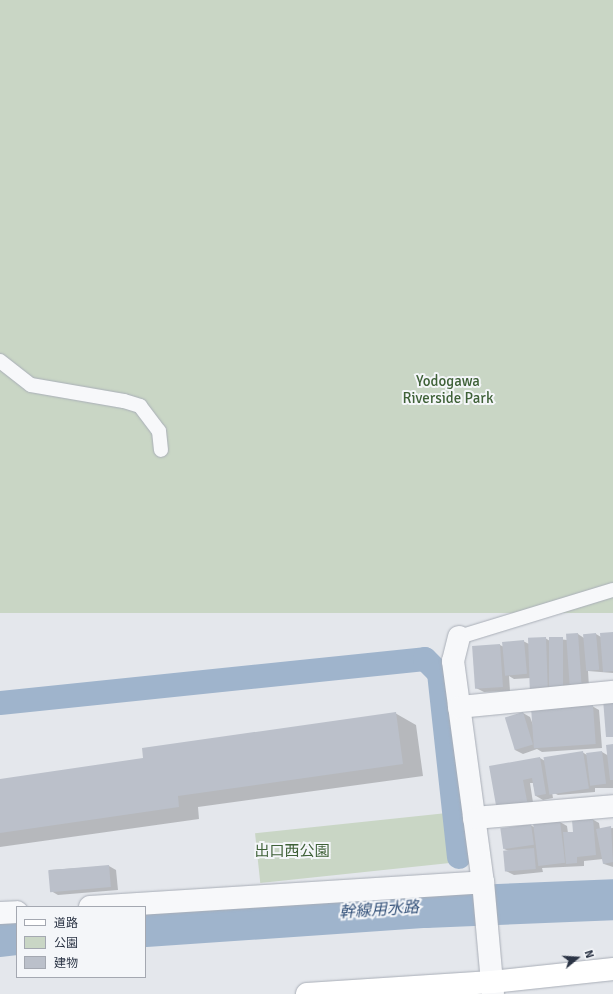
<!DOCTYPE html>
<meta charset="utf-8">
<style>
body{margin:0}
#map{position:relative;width:613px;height:994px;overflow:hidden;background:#e4e7ec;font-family:Signika,"Noto Sans JP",sans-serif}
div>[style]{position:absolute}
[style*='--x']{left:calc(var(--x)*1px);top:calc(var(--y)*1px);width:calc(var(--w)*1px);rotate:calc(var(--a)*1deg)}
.green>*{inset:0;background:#c9d6c5;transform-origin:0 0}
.shadow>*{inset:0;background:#0003}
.stream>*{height:7px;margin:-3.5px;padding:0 3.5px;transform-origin:3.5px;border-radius:3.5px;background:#9fb4cc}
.canal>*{height:24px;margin:-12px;padding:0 12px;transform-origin:12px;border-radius:12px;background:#9fb4cc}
.river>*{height:41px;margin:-20.5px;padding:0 20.5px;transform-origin:20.5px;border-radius:20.5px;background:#9fb4cc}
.building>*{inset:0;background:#bbc0ca;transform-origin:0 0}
.roads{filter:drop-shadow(0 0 1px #a9aeb7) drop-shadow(0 0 1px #a9aeb7)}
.service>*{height:14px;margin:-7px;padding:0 7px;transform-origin:7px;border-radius:7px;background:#f7f8fa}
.minor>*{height:22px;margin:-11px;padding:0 11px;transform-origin:11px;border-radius:11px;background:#f7f8fa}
.primary>*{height:22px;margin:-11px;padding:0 11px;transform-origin:11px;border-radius:11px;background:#fff}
span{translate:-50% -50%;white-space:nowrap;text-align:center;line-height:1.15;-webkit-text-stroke:4px #f4f6f9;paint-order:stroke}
.park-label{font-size:15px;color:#3f6138}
.water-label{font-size:16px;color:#34527a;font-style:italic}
.legend{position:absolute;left:16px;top:906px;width:130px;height:72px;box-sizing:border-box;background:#f4f6f9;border:1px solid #a4a8b1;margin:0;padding:5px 7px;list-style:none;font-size:12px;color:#2b3445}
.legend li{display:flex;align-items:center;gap:8px;height:20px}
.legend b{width:20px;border:1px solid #a4a8b1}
.north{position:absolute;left:557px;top:938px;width:40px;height:40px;-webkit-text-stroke:3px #f4f6f9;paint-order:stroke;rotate:72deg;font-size:11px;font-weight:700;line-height:16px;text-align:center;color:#2b3445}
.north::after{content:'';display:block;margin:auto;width:14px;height:18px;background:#2b3445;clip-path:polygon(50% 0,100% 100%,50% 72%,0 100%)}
</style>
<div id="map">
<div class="green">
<i style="left:0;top:0;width:613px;height:613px"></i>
<i style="left:447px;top:813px;width:50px;height:193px;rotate:84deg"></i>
</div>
<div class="shadow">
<i style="clip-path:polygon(613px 633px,613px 673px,588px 671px,589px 687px,554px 694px,531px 678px,514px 679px,509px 676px,510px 691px,484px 692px,476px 688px,500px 645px,504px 647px,523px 641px,529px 644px,545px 638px,550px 641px,550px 638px,567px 640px,578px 634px,584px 638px,596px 634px,601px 637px)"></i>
<i style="clip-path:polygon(592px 706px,599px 710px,602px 748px,542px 752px,537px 749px,523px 754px,515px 750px,523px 713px,530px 717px,533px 725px)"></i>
<i style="clip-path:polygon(395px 713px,416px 725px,423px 776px,198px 807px,199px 819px,0 847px,0 780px,144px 759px)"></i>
<i style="clip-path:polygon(613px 745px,613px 788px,595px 788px,595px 792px,558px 795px,552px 792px,553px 798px,543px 800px,536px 796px,533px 783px,530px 783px,534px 809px,497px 810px,540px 758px,545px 761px,582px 752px,587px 755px,602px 752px,609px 756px)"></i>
<i style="clip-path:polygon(592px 819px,599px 823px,600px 829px,613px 828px,613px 867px,604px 864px,603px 859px,584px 861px,584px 866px,542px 868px,543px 872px,514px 875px,506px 871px,509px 851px,504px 849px,530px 825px,534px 827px,560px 822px,567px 826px,568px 833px,574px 833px)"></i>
<i style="clip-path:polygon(109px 866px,116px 870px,118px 890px,58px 895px,51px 891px,49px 870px)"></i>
</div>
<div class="stream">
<i style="--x:462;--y:898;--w:8;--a:76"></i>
</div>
<div class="canal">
<i style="--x:0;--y:703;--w:427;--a:-5.9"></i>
<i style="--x:425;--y:659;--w:20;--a:45"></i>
<i style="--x:439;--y:673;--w:185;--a:83.8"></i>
</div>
<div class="river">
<i style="--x:145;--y:926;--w:281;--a:-3.9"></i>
<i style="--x:425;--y:907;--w:188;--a:-2.4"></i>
<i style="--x:0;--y:936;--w:17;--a:-7"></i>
</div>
<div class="building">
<i style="clip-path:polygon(613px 632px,613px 671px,603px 672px,600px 633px)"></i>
<i style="left:578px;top:633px;width:51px;height:12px;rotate:86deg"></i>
<i style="left:596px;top:633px;width:37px;height:13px;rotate:85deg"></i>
<i style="left:546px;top:637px;width:53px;height:18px;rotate:88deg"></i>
<i style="left:549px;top:637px;width:14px;height:50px"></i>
<i style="left:524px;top:640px;width:34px;height:22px;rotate:85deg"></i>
<i style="left:500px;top:644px;width:43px;height:28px;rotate:86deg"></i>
<i style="clip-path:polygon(603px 699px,613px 699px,613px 737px,606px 737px)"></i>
<i style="left:593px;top:705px;width:39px;height:62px;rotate:86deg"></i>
<i style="clip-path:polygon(396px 712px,403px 764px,178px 796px,179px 807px,0 833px,0 779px,143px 758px,142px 748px)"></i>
<i style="left:523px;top:712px;width:34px;height:19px;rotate:73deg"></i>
<i style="clip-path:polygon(613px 744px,613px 780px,610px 780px,606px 745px)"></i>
<i style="left:583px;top:751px;width:38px;height:40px;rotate:81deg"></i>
<i style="left:602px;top:751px;width:33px;height:16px;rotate:83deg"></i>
<i style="clip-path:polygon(540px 757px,546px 794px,535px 796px,532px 778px,523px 780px,528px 806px,497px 811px,489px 766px)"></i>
<i style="clip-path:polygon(593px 818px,596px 855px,577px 857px,577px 863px,566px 864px,563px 832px,573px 832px,572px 820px)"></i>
<i style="left:560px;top:821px;width:42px;height:27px;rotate:83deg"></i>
<i style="left:531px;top:824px;width:21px;height:31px;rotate:82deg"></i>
<i style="clip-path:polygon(611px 826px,613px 862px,603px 864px,596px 829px)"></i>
<i style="left:534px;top:848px;width:21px;height:31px;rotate:85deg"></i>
<i style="left:109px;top:865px;width:22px;height:61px;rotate:85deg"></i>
</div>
<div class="roads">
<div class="service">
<i style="--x:0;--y:361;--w:39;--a:38"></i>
<i style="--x:31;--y:385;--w:94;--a:9.8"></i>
<i style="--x:124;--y:401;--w:17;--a:17"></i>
<i style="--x:140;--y:406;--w:31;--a:53"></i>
<i style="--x:159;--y:431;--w:19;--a:84"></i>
<i style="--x:459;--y:637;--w:161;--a:-17"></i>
</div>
<div class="minor">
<i style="--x:459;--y:637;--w:25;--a:104"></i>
<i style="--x:453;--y:661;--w:223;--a:82.3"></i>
<i style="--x:483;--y:882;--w:112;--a:84.9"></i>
<i style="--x:459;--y:707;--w:155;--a:-5.6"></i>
<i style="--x:474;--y:818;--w:140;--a:-4.9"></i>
<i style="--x:90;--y:907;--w:394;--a:-3.6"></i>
<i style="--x:0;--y:913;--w:17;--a:-3"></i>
</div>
<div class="primary">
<i style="--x:307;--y:994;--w:185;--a:-3.7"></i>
<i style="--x:492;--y:982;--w:122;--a:-6.1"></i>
</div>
</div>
<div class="park-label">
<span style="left:448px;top:390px">Yodogawa<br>Riverside Park</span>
<span style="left:292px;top:852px">出口西公園</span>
</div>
<div class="water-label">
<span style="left:379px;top:910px;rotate:-4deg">幹線用水路</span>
</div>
<ul class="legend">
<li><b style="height:5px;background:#fff"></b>道路</li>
<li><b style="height:11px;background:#c9d6c5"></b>公園</li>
<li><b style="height:11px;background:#bbc0ca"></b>建物</li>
</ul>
<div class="north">N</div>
</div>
